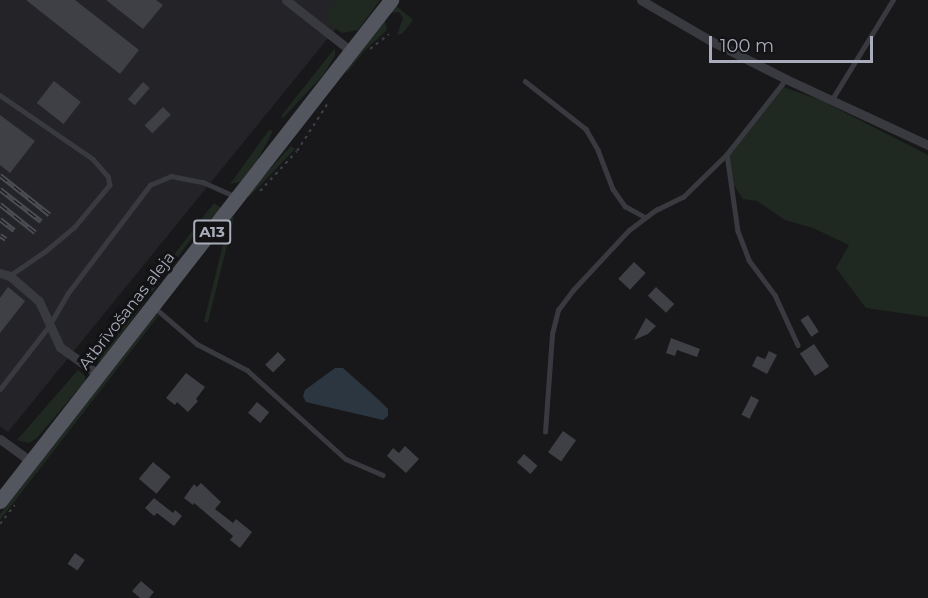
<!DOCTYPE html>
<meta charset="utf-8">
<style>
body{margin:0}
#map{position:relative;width:928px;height:598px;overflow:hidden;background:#18181a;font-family:Montserrat,sans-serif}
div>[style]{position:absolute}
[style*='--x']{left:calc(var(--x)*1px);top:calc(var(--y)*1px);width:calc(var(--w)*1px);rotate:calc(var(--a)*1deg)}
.built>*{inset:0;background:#242428}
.green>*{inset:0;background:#1f2921;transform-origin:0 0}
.water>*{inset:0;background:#2c3640}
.building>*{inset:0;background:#3f4045;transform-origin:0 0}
.path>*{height:2px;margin-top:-1px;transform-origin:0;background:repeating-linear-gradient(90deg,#3e4047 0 3px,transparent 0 7.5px)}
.service>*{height:4.5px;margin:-2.25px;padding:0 2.25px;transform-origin:2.25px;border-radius:2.25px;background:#393940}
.minor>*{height:9px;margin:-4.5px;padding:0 4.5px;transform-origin:4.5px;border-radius:4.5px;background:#393940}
.primary>*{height:15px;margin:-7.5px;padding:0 7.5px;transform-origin:7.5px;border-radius:7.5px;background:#54565f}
.rail>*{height:5px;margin-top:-2.5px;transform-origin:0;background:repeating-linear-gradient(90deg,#131315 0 9px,#4b4d55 0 18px);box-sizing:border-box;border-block:2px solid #4b4d55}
span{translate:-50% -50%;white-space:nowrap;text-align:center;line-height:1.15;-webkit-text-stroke:6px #131315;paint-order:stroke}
.shield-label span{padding:2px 4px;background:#131315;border:2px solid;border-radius:4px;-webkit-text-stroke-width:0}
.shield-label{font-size:15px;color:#a9adbb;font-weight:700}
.street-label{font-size:16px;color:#a9adbb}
.scale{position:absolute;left:709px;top:36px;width:164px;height:27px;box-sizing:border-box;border:3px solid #a9adbb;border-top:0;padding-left:8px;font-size:18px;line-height:21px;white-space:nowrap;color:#a9adbb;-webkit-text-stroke:4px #131315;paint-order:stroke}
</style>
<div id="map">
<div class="built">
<i style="clip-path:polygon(0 0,359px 0,8px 432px,0 426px)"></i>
</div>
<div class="green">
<i style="clip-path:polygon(337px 0,380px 0,358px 30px,342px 33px,328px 23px,327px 13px)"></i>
<i style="clip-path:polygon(394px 4px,413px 20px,402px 34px,397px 35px,403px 18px,399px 12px,390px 13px,385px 21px,387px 30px,365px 50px,346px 74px,347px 66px)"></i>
<i style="clip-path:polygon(335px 48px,335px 55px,324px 74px,283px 118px,281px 116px)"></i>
<i style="clip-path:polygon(783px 87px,820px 100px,928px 155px,928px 317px,866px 308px,836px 268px,849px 245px,813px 228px,785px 220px,757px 201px,743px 199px,733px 184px,729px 152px)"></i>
<i style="clip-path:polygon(269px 130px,273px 131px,257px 161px,240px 182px,230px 184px)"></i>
<i style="clip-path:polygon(291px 146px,295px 149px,248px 198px,249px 192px)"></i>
<i style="clip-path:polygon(214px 203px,221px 208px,191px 239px,102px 360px,94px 363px,85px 360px,115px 331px)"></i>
<i style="left:230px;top:217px;width:4px;height:108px;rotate:14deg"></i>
<i style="clip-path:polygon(156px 315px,159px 315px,0 520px,0 514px)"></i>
<i style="clip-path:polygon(78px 370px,85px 376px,85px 381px,37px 438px,29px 443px,17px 440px)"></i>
</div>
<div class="water">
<i style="clip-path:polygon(335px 368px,343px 368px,379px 400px,388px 409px,388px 416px,383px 420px,306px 402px,303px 396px,305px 390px)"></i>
</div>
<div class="building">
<i style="clip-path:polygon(26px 0,75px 0,139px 50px,120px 74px)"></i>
<i style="clip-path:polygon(106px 0,156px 0,163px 5px,143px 29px)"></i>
<i style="left:54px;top:81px;width:34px;height:28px;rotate:38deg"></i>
<i style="left:143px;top:82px;width:9px;height:23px;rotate:41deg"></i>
<i style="left:163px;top:107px;width:11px;height:26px;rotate:45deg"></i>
<i style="clip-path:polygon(0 115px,35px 141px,10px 173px,0 165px)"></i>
<i style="left:634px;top:262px;width:16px;height:23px;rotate:43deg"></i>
<i style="clip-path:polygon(8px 287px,25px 301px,0 333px,0 298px)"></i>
<i style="left:656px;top:287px;width:25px;height:12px;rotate:43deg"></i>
<i style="left:808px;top:315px;width:20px;height:9px;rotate:57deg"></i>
<i style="clip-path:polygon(646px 318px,656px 326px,648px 334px,634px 340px)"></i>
<i style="clip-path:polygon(671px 338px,700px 349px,697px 357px,677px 350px,675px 356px,666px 353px)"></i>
<i style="left:814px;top:344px;width:27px;height:17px;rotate:56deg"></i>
<i style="clip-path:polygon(769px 351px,777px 355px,767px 374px,752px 366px,757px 356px,765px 359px)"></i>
<i style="left:278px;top:352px;width:11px;height:18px;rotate:45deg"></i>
<i style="clip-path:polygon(186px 373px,205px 387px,196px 399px,198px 401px,188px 412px,177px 402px,175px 405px,166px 398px)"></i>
<i style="left:751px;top:396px;width:9px;height:21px;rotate:27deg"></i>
<i style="left:257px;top:402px;width:16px;height:14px;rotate:40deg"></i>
<i style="left:563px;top:431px;width:16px;height:26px;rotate:35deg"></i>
<i style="clip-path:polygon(405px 446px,419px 459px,406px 473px,387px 456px,393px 448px,399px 453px)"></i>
<i style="left:524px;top:454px;width:18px;height:11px;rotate:41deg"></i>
<i style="left:153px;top:462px;width:23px;height:22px;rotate:40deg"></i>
<i style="clip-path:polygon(201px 483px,221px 502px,215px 509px,233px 523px,236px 519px,252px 532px,240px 548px,230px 540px,233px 536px,194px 503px,193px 505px,184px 498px,194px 484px,197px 487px)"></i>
<i style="clip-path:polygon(154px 498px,173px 513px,175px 510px,182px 516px,174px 526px,157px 513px,154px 516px,145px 508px)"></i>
<i style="left:75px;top:553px;width:12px;height:13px;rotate:35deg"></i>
<i style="clip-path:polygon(141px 581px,154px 592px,149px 598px,140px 598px,132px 591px)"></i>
</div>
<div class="path">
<i style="--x:370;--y:49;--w:24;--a:-38"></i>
<i style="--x:260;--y:191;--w:54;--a:-47.2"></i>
<i style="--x:297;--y:151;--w:57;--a:-57.1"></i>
<i style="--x:0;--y:524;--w:24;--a:-52"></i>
</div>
<div class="service">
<i style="--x:525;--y:81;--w:78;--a:38.2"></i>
<i style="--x:586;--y:129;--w:24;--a:60"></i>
<i style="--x:598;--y:150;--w:42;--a:69"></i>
<i style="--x:613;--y:189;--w:21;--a:55"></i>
<i style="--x:625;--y:206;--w:23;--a:29"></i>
<i style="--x:0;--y:95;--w:113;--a:34.5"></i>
<i style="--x:93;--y:159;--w:23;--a:49"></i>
<i style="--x:108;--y:176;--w:9;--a:77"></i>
<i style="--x:110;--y:185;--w:55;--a:129.8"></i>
<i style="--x:75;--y:227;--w:39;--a:140"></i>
<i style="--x:45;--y:252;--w:42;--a:145.6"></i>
<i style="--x:831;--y:101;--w:119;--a:-58.5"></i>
<i style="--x:727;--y:154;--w:78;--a:81.9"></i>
<i style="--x:738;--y:231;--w:31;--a:69"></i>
<i style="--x:749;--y:260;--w:44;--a:53.4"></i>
<i style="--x:775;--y:295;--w:55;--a:65.3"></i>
<i style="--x:154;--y:307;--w:57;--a:40.7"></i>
<i style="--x:197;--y:344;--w:56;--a:27.5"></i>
<i style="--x:247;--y:370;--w:133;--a:42"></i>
<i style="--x:346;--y:459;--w:40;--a:23.4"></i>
<i style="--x:0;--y:389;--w:80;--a:-52.1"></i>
<i style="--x:49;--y:326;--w:38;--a:-60"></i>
<i style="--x:68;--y:293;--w:136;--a:-52.8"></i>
<i style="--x:150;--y:185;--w:23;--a:-23"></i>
<i style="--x:171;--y:176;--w:33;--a:11"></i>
<i style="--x:203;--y:182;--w:35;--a:24"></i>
<i style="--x:545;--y:432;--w:98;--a:-85.9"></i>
<i style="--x:552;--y:334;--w:25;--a:-76"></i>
<i style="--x:558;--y:310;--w:25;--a:-53"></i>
<i style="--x:573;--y:290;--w:82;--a:-47"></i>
<i style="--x:629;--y:230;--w:34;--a:-37"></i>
<i style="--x:656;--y:210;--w:30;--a:-26"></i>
<i style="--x:683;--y:197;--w:62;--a:-44.3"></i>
<i style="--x:727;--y:154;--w:95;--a:-51.8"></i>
</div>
<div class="minor">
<i style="--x:286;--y:0;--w:83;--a:38.1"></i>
<i style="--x:641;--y:0;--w:83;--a:30.3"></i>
<i style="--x:713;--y:42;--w:82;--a:26.9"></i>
<i style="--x:786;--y:79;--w:157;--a:24.9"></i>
<i style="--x:0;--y:273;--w:10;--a:17"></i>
<i style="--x:10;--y:276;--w:38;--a:41"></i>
<i style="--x:39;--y:301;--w:51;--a:65.5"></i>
<i style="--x:60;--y:347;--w:48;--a:35.7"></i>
<i style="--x:0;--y:439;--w:37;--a:36"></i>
</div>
<div class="primary">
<i style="--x:0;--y:501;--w:636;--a:-52.03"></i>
</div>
<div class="rail">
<i style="--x:0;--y:175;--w:63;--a:38.5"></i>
<i style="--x:0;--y:189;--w:52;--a:38"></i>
<i style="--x:0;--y:204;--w:45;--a:38.7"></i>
<i style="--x:0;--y:219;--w:18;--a:38"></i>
<i style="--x:0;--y:235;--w:7;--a:34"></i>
</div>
<div class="shield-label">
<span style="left:212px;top:232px">A13</span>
</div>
<div class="street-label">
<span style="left:127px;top:311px;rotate:-52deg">Atbrīvošanas aleja</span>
</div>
<div class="scale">100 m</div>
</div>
